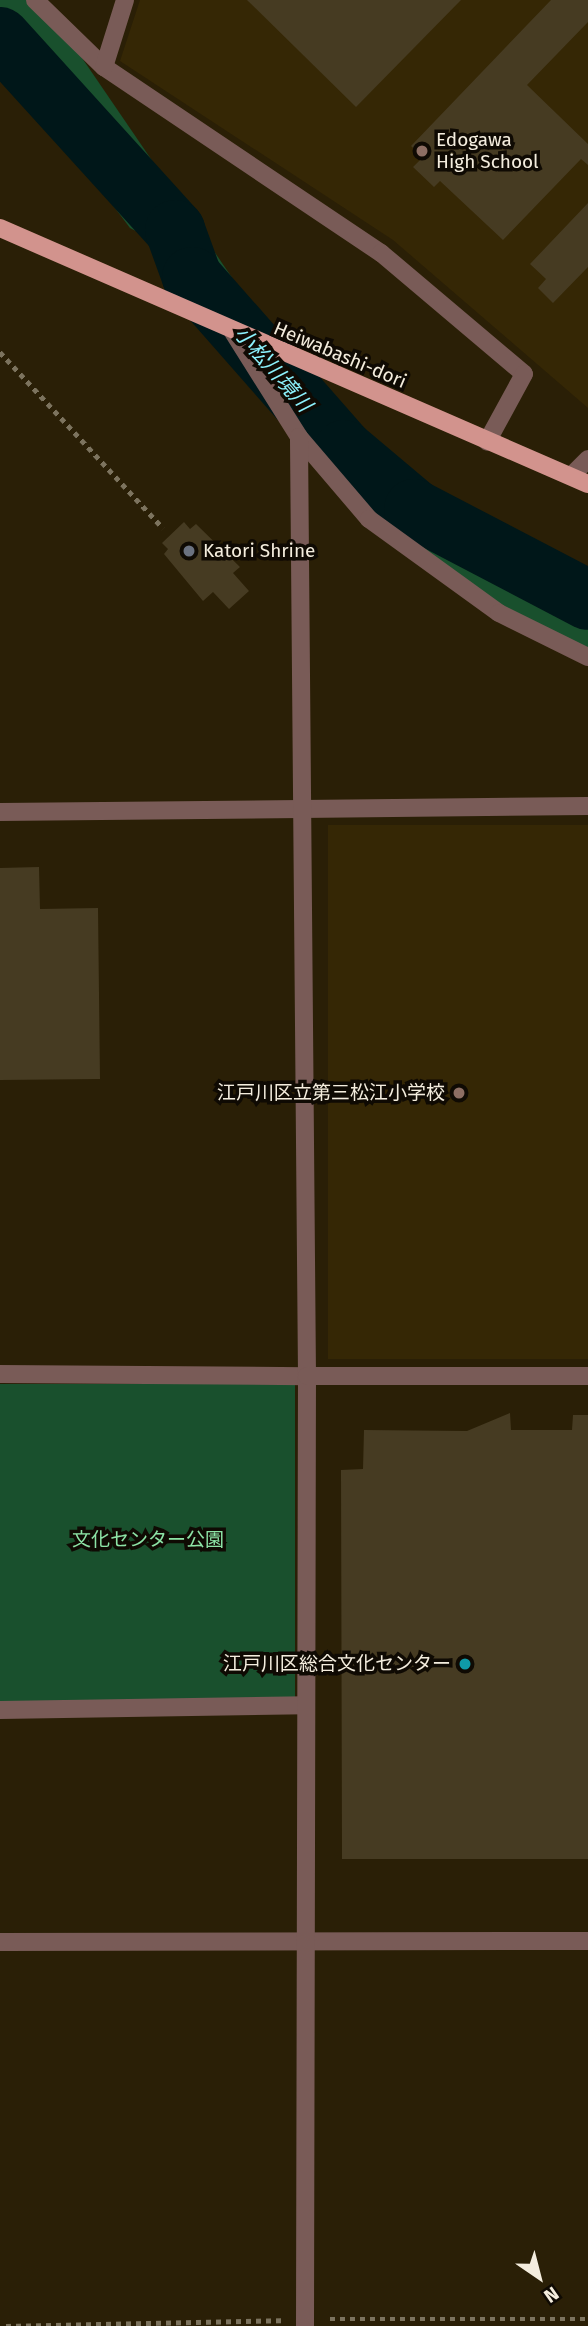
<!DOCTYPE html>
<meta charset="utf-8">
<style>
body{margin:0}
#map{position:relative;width:588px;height:2326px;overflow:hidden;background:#2a1f06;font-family:"Fira Sans","Noto Sans JP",sans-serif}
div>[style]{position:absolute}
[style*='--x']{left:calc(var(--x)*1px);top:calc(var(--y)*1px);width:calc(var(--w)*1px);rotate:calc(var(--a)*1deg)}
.built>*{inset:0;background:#352705;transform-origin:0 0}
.green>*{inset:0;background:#19502d;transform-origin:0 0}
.river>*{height:60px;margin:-30px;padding:0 30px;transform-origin:30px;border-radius:30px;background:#001719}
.building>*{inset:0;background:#463b22}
.path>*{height:4.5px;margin-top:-2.25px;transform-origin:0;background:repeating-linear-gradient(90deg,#7c735e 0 5px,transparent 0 10px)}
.minor>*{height:18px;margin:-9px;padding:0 9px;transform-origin:9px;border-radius:9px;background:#795b57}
.major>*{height:18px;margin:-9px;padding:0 9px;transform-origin:9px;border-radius:9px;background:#d2938d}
.dots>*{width:19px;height:19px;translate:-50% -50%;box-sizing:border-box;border:4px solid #0f0a03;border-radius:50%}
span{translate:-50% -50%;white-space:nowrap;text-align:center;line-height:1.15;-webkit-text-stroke:7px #0f0a03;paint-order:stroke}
.poi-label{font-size:19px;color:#f4edde}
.left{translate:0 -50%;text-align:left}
.right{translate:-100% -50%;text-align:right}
.street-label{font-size:19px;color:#f4edde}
.park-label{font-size:19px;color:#8de4a6}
.water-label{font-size:21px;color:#8cf2fd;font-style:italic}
.north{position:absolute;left:504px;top:2242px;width:70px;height:70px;-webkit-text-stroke:5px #0f0a03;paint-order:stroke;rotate:145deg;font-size:19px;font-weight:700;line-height:28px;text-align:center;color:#f4edde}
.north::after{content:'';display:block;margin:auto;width:24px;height:32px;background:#f4edde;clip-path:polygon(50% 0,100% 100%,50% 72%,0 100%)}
</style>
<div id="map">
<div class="built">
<i style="clip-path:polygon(140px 0,588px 0,588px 408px,393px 240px,120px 61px)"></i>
<i style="left:588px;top:825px;width:534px;height:260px;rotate:90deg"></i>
</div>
<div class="green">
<i style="clip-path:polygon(0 0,30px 0,67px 36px,235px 282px,130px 228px,0 55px)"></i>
<i style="clip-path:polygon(326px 406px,425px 488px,588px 568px,588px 650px,504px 607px,370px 511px,298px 420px,297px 411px)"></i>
<i style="left:0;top:1384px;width:295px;height:317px"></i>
</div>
<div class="river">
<i style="--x:0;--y:37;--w:261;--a:47.8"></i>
<i style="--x:175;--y:230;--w:50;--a:70.1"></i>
<i style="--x:192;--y:277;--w:230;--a:48.7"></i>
<i style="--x:344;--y:450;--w:92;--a:40.1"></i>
<i style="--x:414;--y:509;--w:196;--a:27.6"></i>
</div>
<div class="building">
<i style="clip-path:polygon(247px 0,461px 0,356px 107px)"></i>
<i style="clip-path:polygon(551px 0,588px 0,588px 22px,527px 85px,588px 144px,588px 165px,581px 159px,503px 240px,440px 181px,434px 187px,413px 167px,423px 157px,411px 146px)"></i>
<i style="clip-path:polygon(588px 203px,588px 267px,553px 303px,538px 288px,546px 279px,530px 264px)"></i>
<i style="clip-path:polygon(184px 522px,190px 529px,196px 524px,240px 567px,233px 573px,249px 591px,229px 609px,213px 592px,203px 601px,164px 554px,168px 549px,162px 543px)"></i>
<i style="clip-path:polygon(39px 867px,40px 909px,98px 908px,100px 1079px,0 1080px,0 868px)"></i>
<i style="clip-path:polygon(510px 1413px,511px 1430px,572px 1430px,573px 1415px,588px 1415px,588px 1859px,342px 1859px,341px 1470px,363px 1469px,364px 1430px,467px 1431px)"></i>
</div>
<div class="path">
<i style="--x:0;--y:352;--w:240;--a:47.2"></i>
<i style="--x:330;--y:2319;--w:258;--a:0"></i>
<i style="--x:6;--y:2326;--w:277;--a:-1.2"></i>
</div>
<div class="minor">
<i style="--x:35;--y:0;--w:96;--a:44.2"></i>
<i style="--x:104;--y:67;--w:334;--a:33.9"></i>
<i style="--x:381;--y:253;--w:187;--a:40.2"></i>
<i style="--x:524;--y:374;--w:77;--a:118.6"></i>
<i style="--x:104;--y:67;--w:70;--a:-72.6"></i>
<i style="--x:233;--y:332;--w:124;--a:57.8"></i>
<i style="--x:299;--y:437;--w:108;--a:49.5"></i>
<i style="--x:369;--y:519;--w:160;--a:35.9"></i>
<i style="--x:499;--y:613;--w:99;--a:26.3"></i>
<i style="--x:571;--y:476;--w:24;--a:-45"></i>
<i style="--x:0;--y:812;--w:588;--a:-0.58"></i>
<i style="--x:0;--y:1374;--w:307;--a:0.4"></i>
<i style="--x:307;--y:1376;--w:939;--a:-90.49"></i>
<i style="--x:0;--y:1710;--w:305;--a:-0.9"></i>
<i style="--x:0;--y:1942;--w:588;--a:-0.1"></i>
<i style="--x:305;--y:2326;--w:950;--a:-89.88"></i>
<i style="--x:307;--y:1376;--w:281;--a:0"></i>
</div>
<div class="major">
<i style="--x:0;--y:228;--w:641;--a:23.53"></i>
</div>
<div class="dots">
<i style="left:422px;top:151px;background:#8d6e63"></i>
<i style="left:189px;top:551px;background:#6b7280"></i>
<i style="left:459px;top:1093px;background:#8d6e63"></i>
<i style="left:465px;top:1664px;background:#0f9aa8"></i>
</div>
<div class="poi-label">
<span class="left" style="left:436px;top:151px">Edogawa<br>High School</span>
<span class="left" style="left:203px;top:551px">Katori Shrine</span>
<span class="right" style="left:445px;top:1093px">江戸川区立第三松江小学校</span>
<span class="right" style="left:451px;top:1664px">江戸川区総合文化センター</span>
</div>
<div class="street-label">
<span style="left:340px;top:355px;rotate:23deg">Heiwabashi-dori</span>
</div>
<div class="park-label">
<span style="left:148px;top:1540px">文化センター公園</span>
</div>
<div class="water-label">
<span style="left:273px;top:369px;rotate:49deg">小松川境川</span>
</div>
<div class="north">N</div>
</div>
